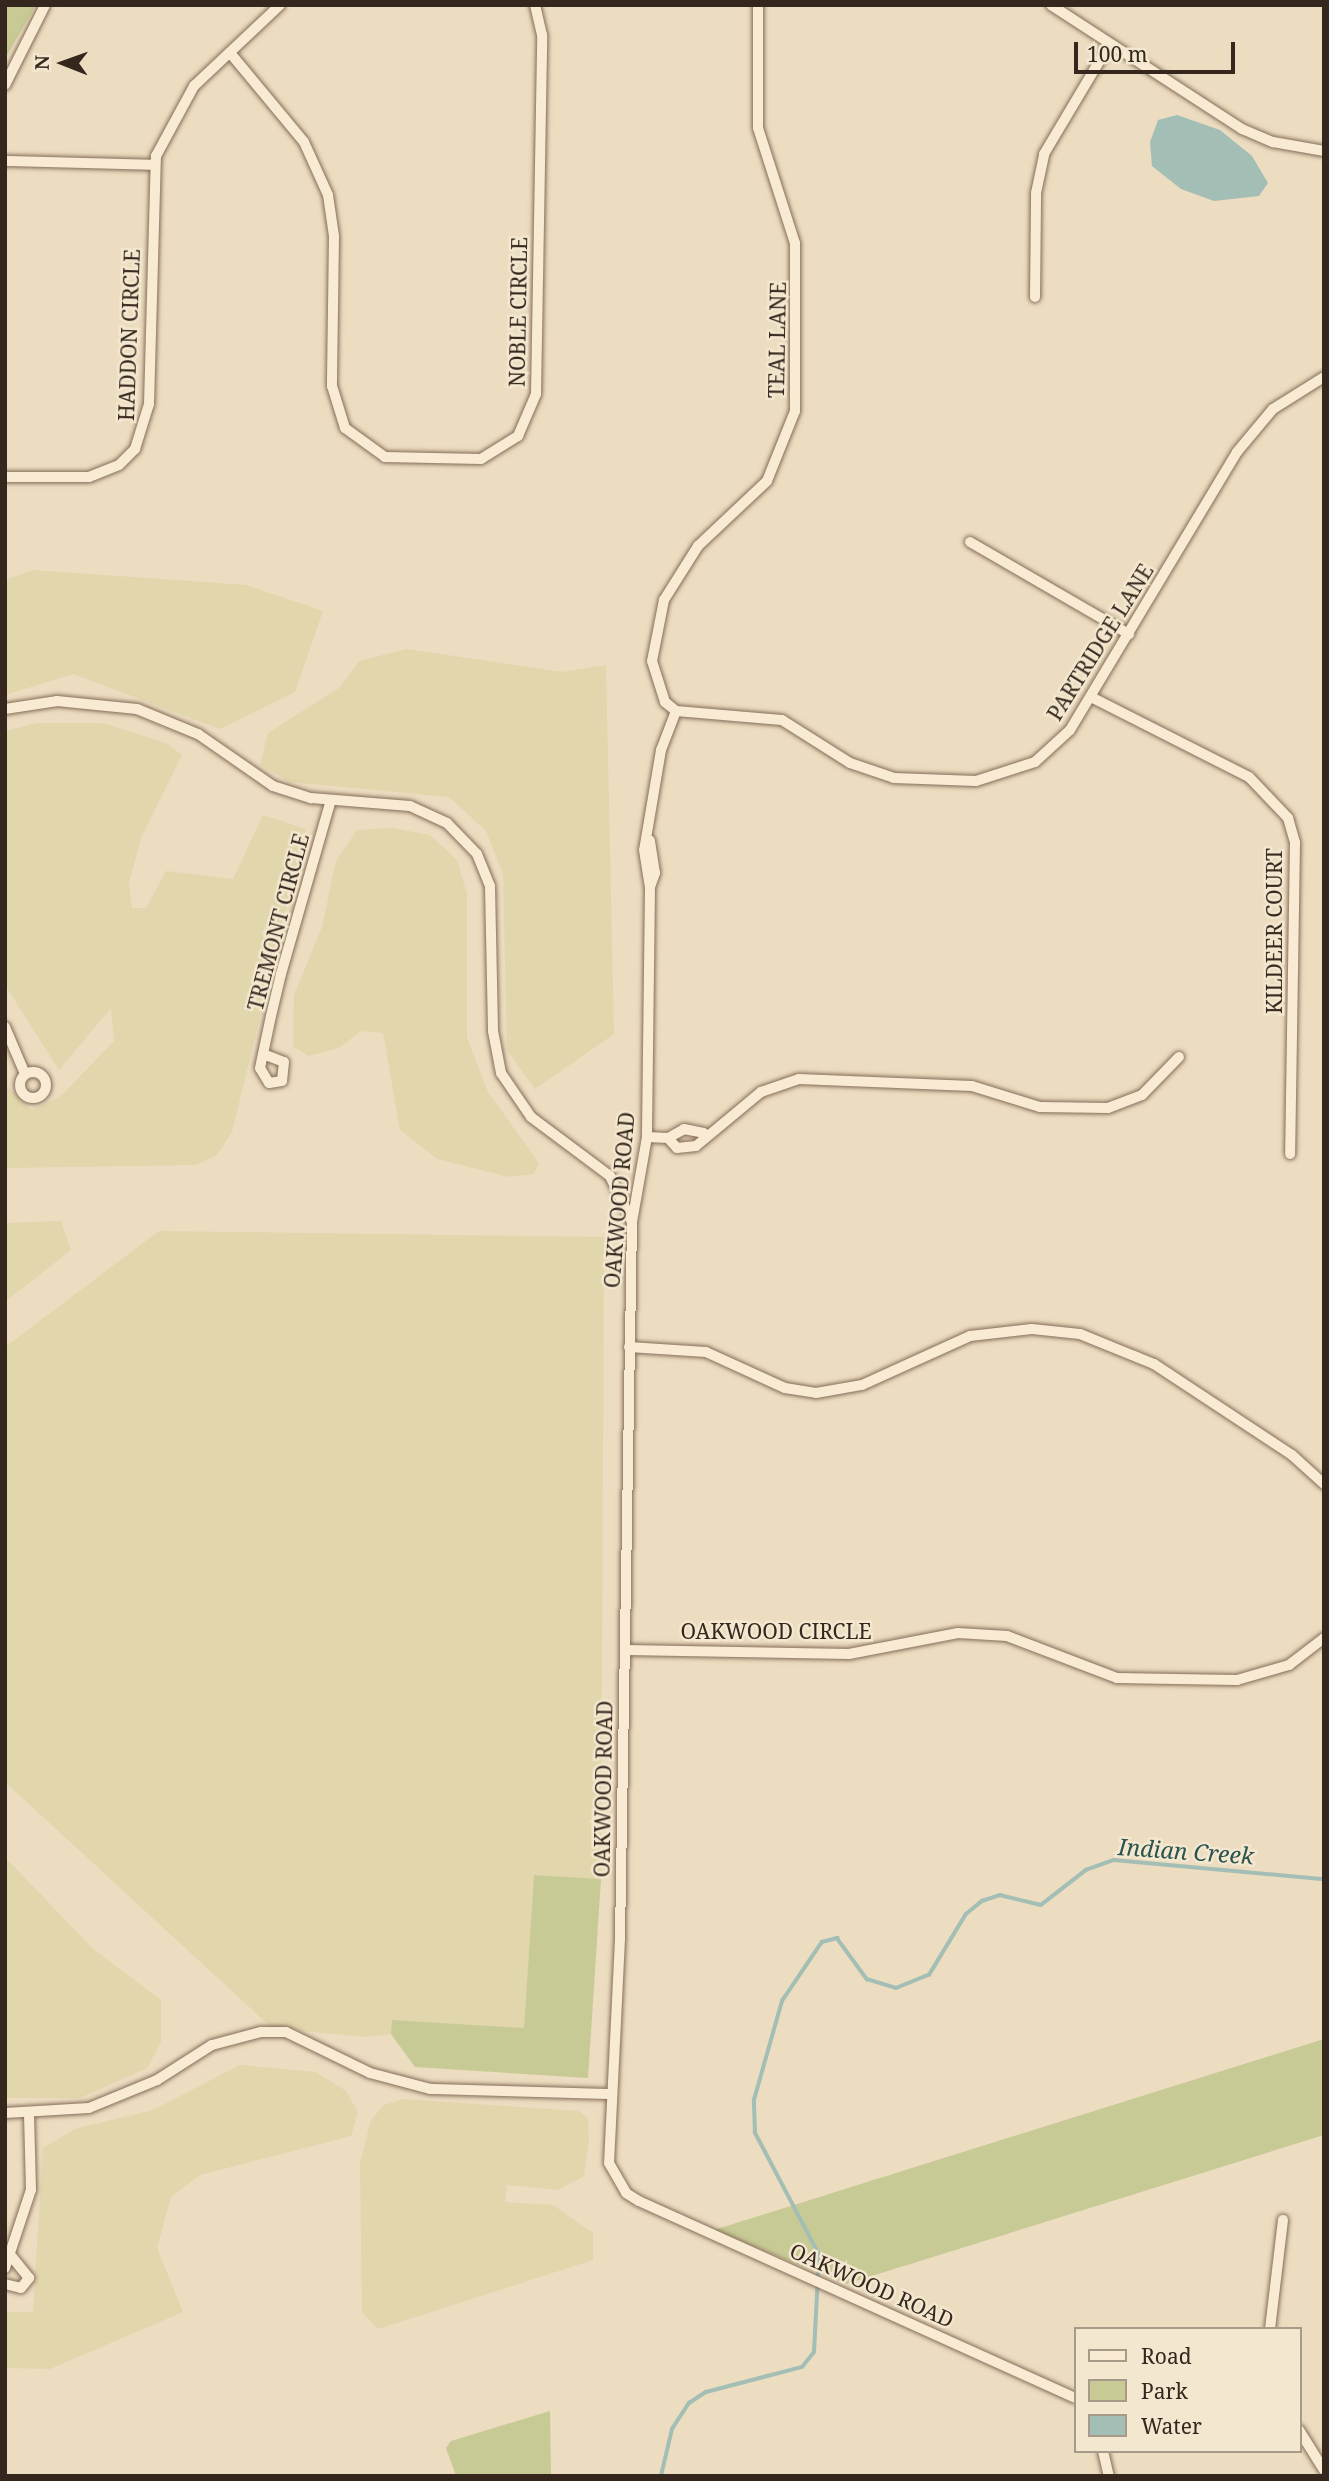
<!DOCTYPE html>
<style>
body{margin:0}
#map{position:relative;width:1329px;height:2481px;overflow:hidden;background:#ecdcc0;font-family:"Noto Serif",serif}
div>[style]{position:absolute}
[style*='--x']{left:calc(var(--x)*1px);top:calc(var(--y)*1px);width:calc(var(--w)*1px);rotate:calc(var(--a)*1deg)}
.farmland>*{inset:0;background:#e2d6ad}
.green>*{inset:0;background:#c7ca94}
.water>*{inset:0;background:#a3beb5}
.stream>*{height:3.5px;margin:-1.75px;padding:0 1.75px;transform-origin:1.75px;border-radius:1.75px;background:#a3beb5}
.roads{filter:drop-shadow(0 0 2px #856d58) drop-shadow(0 0 2px #856d58)}
.street>*{height:10px;margin:-5px;padding:0 5px;transform-origin:5px;border-radius:5px;background:#f8ead3}
.street>.ring{margin:-5px;padding:0;box-sizing:content-box;background:none;border:10px solid #f8ead3;border-radius:50%}
span{translate:-50% -50%;white-space:nowrap;text-align:center;line-height:1.15;-webkit-text-stroke:5px #f4e7cf;paint-order:stroke}
.street-label{font-size:21px;color:#35271d}
.water-label{font-size:23px;color:#2c544f;font-style:italic}
.frame{position:absolute;inset:0;border:7px solid #35271d;pointer-events:none}
.legend{position:absolute;left:1074px;top:2327px;width:228px;height:126px;box-sizing:border-box;background:#f4e7cf;border:2px solid #a89a88;margin:0;padding:9px 12px;list-style:none;font-size:21px;color:#35271d}
.legend li{display:flex;align-items:center;gap:14px;height:35px}
.legend b{width:35px;border:2px solid #a89a88}
.north{position:absolute;left:28px;top:28px;width:70px;height:70px;-webkit-text-stroke:5px #f4e7cf;paint-order:stroke;rotate:271deg;font-size:19px;font-weight:700;line-height:28px;text-align:center;color:#35271d}
.north::after{content:'';display:block;margin:auto;width:24px;height:32px;background:#35271d;clip-path:polygon(50% 0,100% 100%,50% 72%,0 100%)}
.scale{position:absolute;left:1074px;top:42px;width:161px;height:32px;box-sizing:border-box;border:4px solid #35271d;border-top:0;padding-left:9px;font-size:21px;line-height:24px;white-space:nowrap;color:#35271d;-webkit-text-stroke:5px #f4e7cf;paint-order:stroke}
</style>
<div id="map">
<div class="farmland">
<i style="clip-path:polygon(33px 570px,246px 585px,323px 611px,295px 692px,220px 729px,73px 674px,5px 695px,5px 580px)"></i>
<i style="clip-path:polygon(407px 649px,562px 672px,606px 665px,614px 1034px,535px 1089px,507px 1050px,503px 874px,486px 831px,449px 797px,290px 782px,260px 765px,268px 733px,339px 688px,359px 661px)"></i>
<i style="clip-path:polygon(37px 723px,103px 723px,166px 743px,182px 755px,141px 838px,129px 883px,132px 908px,146px 908px,166px 871px,233px 879px,263px 815px,306px 829px,232px 1132px,217px 1155px,197px 1165px,5px 1168px,5px 1084px,31px 1110px,60px 1097px,114px 1041px,111px 1008px,59px 1070px,5px 985px,5px 731px)"></i>
<i style="clip-path:polygon(392px 828px,430px 835px,457px 860px,467px 894px,467px 1038px,488px 1092px,539px 1163px,534px 1174px,509px 1177px,437px 1159px,400px 1130px,383px 1033px,361px 1031px,339px 1048px,308px 1056px,293px 1046px,294px 995px,322px 927px,336px 861px,357px 830px)"></i>
<i style="clip-path:polygon(61px 1221px,71px 1250px,5px 1302px,5px 1223px)"></i>
<i style="clip-path:polygon(159px 1231px,604px 1237px,601px 1879px,534px 1875px,524px 2029px,392px 2020px,391px 2034px,365px 2037px,272px 2028px,5px 1782px,5px 1347px)"></i>
<i style="clip-path:polygon(5px 1857px,93px 1949px,161px 2000px,161px 2042px,147px 2068px,80px 2098px,5px 2098px)"></i>
<i style="clip-path:polygon(240px 2065px,316px 2072px,346px 2091px,358px 2112px,351px 2136px,200px 2175px,171px 2197px,157px 2248px,183px 2312px,50px 2369px,5px 2368px,5px 2312px,33px 2312px,43px 2148px,75px 2129px,153px 2110px)"></i>
<i style="clip-path:polygon(404px 2099px,579px 2111px,588px 2119px,589px 2141px,584px 2176px,558px 2190px,507px 2185px,505px 2202px,553px 2205px,593px 2233px,593px 2260px,378px 2329px,362px 2312px,360px 2163px,371px 2120px,384px 2105px)"></i>
</div>
<div class="green">
<i style="clip-path:polygon(5px 5px,36px 5px,5px 59px)"></i>
<i style="clip-path:polygon(534px 1875px,601px 1879px,588px 2078px,415px 2067px,391px 2034px,392px 2020px,524px 2028px)"></i>
<i style="clip-path:polygon(1324px 2039px,1324px 2135px,846px 2284px,714px 2230px)"></i>
<i style="clip-path:polygon(550px 2411px,551px 2476px,456px 2476px,446px 2448px,451px 2441px)"></i>
</div>
<div class="water">
<i style="clip-path:polygon(1177px 115px,1220px 130px,1252px 156px,1268px 183px,1259px 196px,1214px 201px,1181px 189px,1152px 166px,1150px 142px,1158px 120px)"></i>
</div>
<div class="stream">
<i style="--x:661;--y:2476;--w:48;--a:-76.8"></i>
<i style="--x:672;--y:2429;--w:31;--a:-57"></i>
<i style="--x:689;--y:2403;--w:20;--a:-33"></i>
<i style="--x:706;--y:2392;--w:99;--a:-14.6"></i>
<i style="--x:802;--y:2367;--w:19;--a:-51"></i>
<i style="--x:814;--y:2352;--w:97;--a:-87"></i>
<i style="--x:819;--y:2255;--w:138;--a:-117.7"></i>
<i style="--x:755;--y:2133;--w:33;--a:-92"></i>
<i style="--x:754;--y:2100;--w:103;--a:-74.2"></i>
<i style="--x:782;--y:2001;--w:71;--a:-55.9"></i>
<i style="--x:822;--y:1942;--w:16;--a:-15"></i>
<i style="--x:837;--y:1938;--w:51;--a:53.8"></i>
<i style="--x:867;--y:1979;--w:30;--a:17"></i>
<i style="--x:896;--y:1988;--w:35;--a:-22"></i>
<i style="--x:929;--y:1975;--w:71;--a:-58.8"></i>
<i style="--x:966;--y:1914;--w:21;--a:-39"></i>
<i style="--x:982;--y:1901;--w:19;--a:-18"></i>
<i style="--x:1000;--y:1895;--w:42;--a:13.7"></i>
<i style="--x:1041;--y:1905;--w:57;--a:-37.9"></i>
<i style="--x:1086;--y:1870;--w:30;--a:-20"></i>
<i style="--x:1114;--y:1860;--w:211;--a:5.2"></i>
</div>
<div class="roads">
<div class="street">
<i style="--x:758;--y:5;--w:123;--a:90"></i>
<i style="--x:758;--y:128;--w:121;--a:72.2"></i>
<i style="--x:795;--y:243;--w:168;--a:90"></i>
<i style="--x:795;--y:411;--w:75;--a:111.8"></i>
<i style="--x:767;--y:481;--w:95;--a:136.7"></i>
<i style="--x:698;--y:546;--w:64;--a:122.2"></i>
<i style="--x:664;--y:600;--w:62;--a:101.1"></i>
<i style="--x:652;--y:661;--w:43;--a:72.4"></i>
<i style="--x:665;--y:702;--w:14;--a:39"></i>
<i style="--x:676;--y:711;--w:106;--a:4.9"></i>
<i style="--x:782;--y:720;--w:80;--a:32.3"></i>
<i style="--x:850;--y:763;--w:46;--a:18.8"></i>
<i style="--x:894;--y:778;--w:82;--a:2.1"></i>
<i style="--x:976;--y:781;--w:62;--a:-17.9"></i>
<i style="--x:1035;--y:762;--w:47;--a:-42.4"></i>
<i style="--x:1070;--y:730;--w:324;--a:-59"></i>
<i style="--x:1237;--y:452;--w:56;--a:-50.1"></i>
<i style="--x:1273;--y:409;--w:60;--a:-32.1"></i>
<i style="--x:1051;--y:5;--w:228;--a:33"></i>
<i style="--x:1242;--y:129;--w:34;--a:23"></i>
<i style="--x:1273;--y:142;--w:52;--a:10"></i>
<i style="--x:231;--y:54;--w:114;--a:50.3"></i>
<i style="--x:304;--y:142;--w:58;--a:65.6"></i>
<i style="--x:328;--y:195;--w:41;--a:81.7"></i>
<i style="--x:334;--y:236;--w:150;--a:90.8"></i>
<i style="--x:332;--y:386;--w:44;--a:72.8"></i>
<i style="--x:345;--y:428;--w:49;--a:35.9"></i>
<i style="--x:385;--y:457;--w:96;--a:1.2"></i>
<i style="--x:481;--y:459;--w:44;--a:-31.9"></i>
<i style="--x:518;--y:436;--w:46;--a:-66.8"></i>
<i style="--x:536;--y:394;--w:359;--a:-89"></i>
<i style="--x:542;--y:35;--w:31;--a:-103"></i>
<i style="--x:5;--y:85;--w:89;--a:-63.4"></i>
<i style="--x:5;--y:161;--w:150;--a:1.5"></i>
<i style="--x:1035;--y:297;--w:104;--a:-89.4"></i>
<i style="--x:1036;--y:193;--w:40;--a:-78"></i>
<i style="--x:1044;--y:154;--w:127;--a:-59.2"></i>
<i style="--x:5;--y:477;--w:84;--a:0"></i>
<i style="--x:89;--y:477;--w:32;--a:-22"></i>
<i style="--x:119;--y:465;--w:23;--a:-45"></i>
<i style="--x:135;--y:449;--w:47;--a:-72.7"></i>
<i style="--x:149;--y:404;--w:248;--a:-88.4"></i>
<i style="--x:156;--y:156;--w:80;--a:-61.5"></i>
<i style="--x:194;--y:86;--w:118;--a:-43.3"></i>
<i style="--x:970;--y:542;--w:184;--a:30.1"></i>
<i style="--x:1091;--y:697;--w:177;--a:26.9"></i>
<i style="--x:1249;--y:777;--w:57;--a:46.4"></i>
<i style="--x:1288;--y:818;--w:26;--a:74"></i>
<i style="--x:1295;--y:843;--w:311;--a:90.9"></i>
<i style="--x:5;--y:709;--w:53;--a:-8.7"></i>
<i style="--x:57;--y:701;--w:80;--a:5.7"></i>
<i style="--x:137;--y:709;--w:66;--a:22.3"></i>
<i style="--x:198;--y:734;--w:91;--a:34.7"></i>
<i style="--x:273;--y:786;--w:40;--a:18"></i>
<i style="--x:311;--y:798;--w:99;--a:4.6"></i>
<i style="--x:410;--y:806;--w:41;--a:24.7"></i>
<i style="--x:447;--y:823;--w:43;--a:45.9"></i>
<i style="--x:477;--y:854;--w:35;--a:68"></i>
<i style="--x:490;--y:886;--w:145;--a:88.8"></i>
<i style="--x:493;--y:1031;--w:43;--a:79.2"></i>
<i style="--x:501;--y:1073;--w:53;--a:55.7"></i>
<i style="--x:531;--y:1117;--w:99;--a:36.8"></i>
<i style="--x:610;--y:1176;--w:51;--a:64.4"></i>
<i style="--x:676;--y:711;--w:42;--a:111"></i>
<i style="--x:661;--y:750;--w:101;--a:99.6"></i>
<i style="--x:644;--y:850;--w:37;--a:81"></i>
<i style="--x:650;--y:887;--w:250;--a:90.7"></i>
<i style="--x:647;--y:1137;--w:86;--a:100"></i>
<i style="--x:632;--y:1222;--w:717;--a:90.96"></i>
<i style="--x:620;--y:1939;--w:224;--a:92.8"></i>
<i style="--x:609;--y:2163;--w:34;--a:60"></i>
<i style="--x:626;--y:2193;--w:15;--a:32"></i>
<i style="--x:639;--y:2201;--w:478;--a:24.3"></i>
<i style="--x:650;--y:887;--w:15;--a:-70"></i>
<i style="--x:655;--y:873;--w:33;--a:-99"></i>
<i style="--x:5;--y:1027;--w:51;--a:66.9"></i>
<i style="--x:263;--y:1054;--w:22;--a:21"></i>
<i style="--x:284;--y:1062;--w:19;--a:96"></i>
<i style="--x:282;--y:1081;--w:13;--a:171"></i>
<i style="--x:269;--y:1083;--w:17;--a:-121"></i>
<i style="--x:260;--y:1068;--w:53;--a:-78.1"></i>
<i style="--x:271;--y:1016;--w:43;--a:-76.6"></i>
<i style="--x:281;--y:974;--w:181;--a:-74"></i>
<i class="ring" style="left:20px;top:1072px;width:16px;height:16px"></i>
<i style="--x:647;--y:1137;--w:21;--a:3"></i>
<i style="--x:668;--y:1138;--w:18;--a:-29"></i>
<i style="--x:684;--y:1129;--w:20;--a:11"></i>
<i style="--x:668;--y:1138;--w:13;--a:48"></i>
<i style="--x:677;--y:1148;--w:19;--a:-6"></i>
<i style="--x:696;--y:1146;--w:85;--a:-39.7"></i>
<i style="--x:761;--y:1092;--w:40;--a:-18.9"></i>
<i style="--x:799;--y:1079;--w:173;--a:2.3"></i>
<i style="--x:972;--y:1086;--w:71;--a:17.2"></i>
<i style="--x:1040;--y:1107;--w:68;--a:0.8"></i>
<i style="--x:1108;--y:1108;--w:36;--a:-21"></i>
<i style="--x:1142;--y:1095;--w:53;--a:-45.8"></i>
<i style="--x:629;--y:1347;--w:77;--a:3.7"></i>
<i style="--x:706;--y:1352;--w:87;--a:24.5"></i>
<i style="--x:785;--y:1388;--w:31;--a:9"></i>
<i style="--x:816;--y:1393;--w:47;--a:-9.9"></i>
<i style="--x:862;--y:1385;--w:119;--a:-24.4"></i>
<i style="--x:970;--y:1336;--w:62;--a:-6.4"></i>
<i style="--x:1032;--y:1329;--w:48;--a:5.9"></i>
<i style="--x:1080;--y:1334;--w:80;--a:22.1"></i>
<i style="--x:1154;--y:1364;--w:165;--a:33.4"></i>
<i style="--x:1292;--y:1455;--w:43;--a:42.2"></i>
<i style="--x:626;--y:1650;--w:223;--a:1"></i>
<i style="--x:849;--y:1654;--w:111;--a:-10.9"></i>
<i style="--x:958;--y:1633;--w:49;--a:3.5"></i>
<i style="--x:1007;--y:1636;--w:118;--a:20.9"></i>
<i style="--x:1117;--y:1678;--w:120;--a:1"></i>
<i style="--x:1237;--y:1680;--w:54;--a:-16.1"></i>
<i style="--x:1289;--y:1665;--w:44;--a:-37.6"></i>
<i style="--x:5;--y:2113;--w:84;--a:-3.4"></i>
<i style="--x:89;--y:2108;--w:74;--a:-22.4"></i>
<i style="--x:157;--y:2080;--w:65;--a:-32.5"></i>
<i style="--x:212;--y:2045;--w:51;--a:-14.9"></i>
<i style="--x:261;--y:2032;--w:25;--a:0"></i>
<i style="--x:286;--y:2032;--w:93;--a:26"></i>
<i style="--x:370;--y:2073;--w:62;--a:14.9"></i>
<i style="--x:430;--y:2089;--w:181;--a:1.6"></i>
<i style="--x:5;--y:2268;--w:82;--a:-71.6"></i>
<i style="--x:31;--y:2190;--w:77;--a:-91.5"></i>
<i style="--x:5;--y:2284;--w:16;--a:14"></i>
<i style="--x:21;--y:2288;--w:13;--a:-51"></i>
<i style="--x:29;--y:2278;--w:27;--a:-129"></i>
<i style="--x:1270;--y:2329;--w:110;--a:-83.2"></i>
<i style="--x:1299;--y:2430;--w:47;--a:58"></i>
<i style="--x:1103;--y:2451;--w:26;--a:77"></i>
</div>
</div>
<div class="street-label">
<span style="left:518px;top:312px;rotate:-89deg">NOBLE CIRCLE</span>
<span style="left:129px;top:335px;rotate:-88deg">HADDON CIRCLE</span>
<span style="left:777px;top:340px;rotate:-89deg">TEAL LANE</span>
<span style="left:1100px;top:642px;rotate:-58deg">PARTRIDGE LANE</span>
<span style="left:278px;top:922px;rotate:-75deg">TREMONT CIRCLE</span>
<span style="left:1274px;top:931px;rotate:-90deg">KILDEER COURT</span>
<span style="left:619px;top:1200px;rotate:-85deg">OAKWOOD ROAD</span>
<span style="left:776px;top:1631px">OAKWOOD CIRCLE</span>
<span style="left:603px;top:1789px;rotate:-89deg">OAKWOOD ROAD</span>
<span style="left:872px;top:2285px;rotate:24deg">OAKWOOD ROAD</span>
</div>
<div class="water-label">
<span style="left:1186px;top:1851px;rotate:4deg">Indian Creek</span>
</div>
<div class="frame"></div>
<ul class="legend">
<li><b style="height:9px;background:#f8ead3"></b>Road</li>
<li><b style="height:19px;background:#c7ca94"></b>Park</li>
<li><b style="height:19px;background:#a3beb5"></b>Water</li>
</ul>
<div class="north">N</div>
<div class="scale">100 m</div>
</div>
